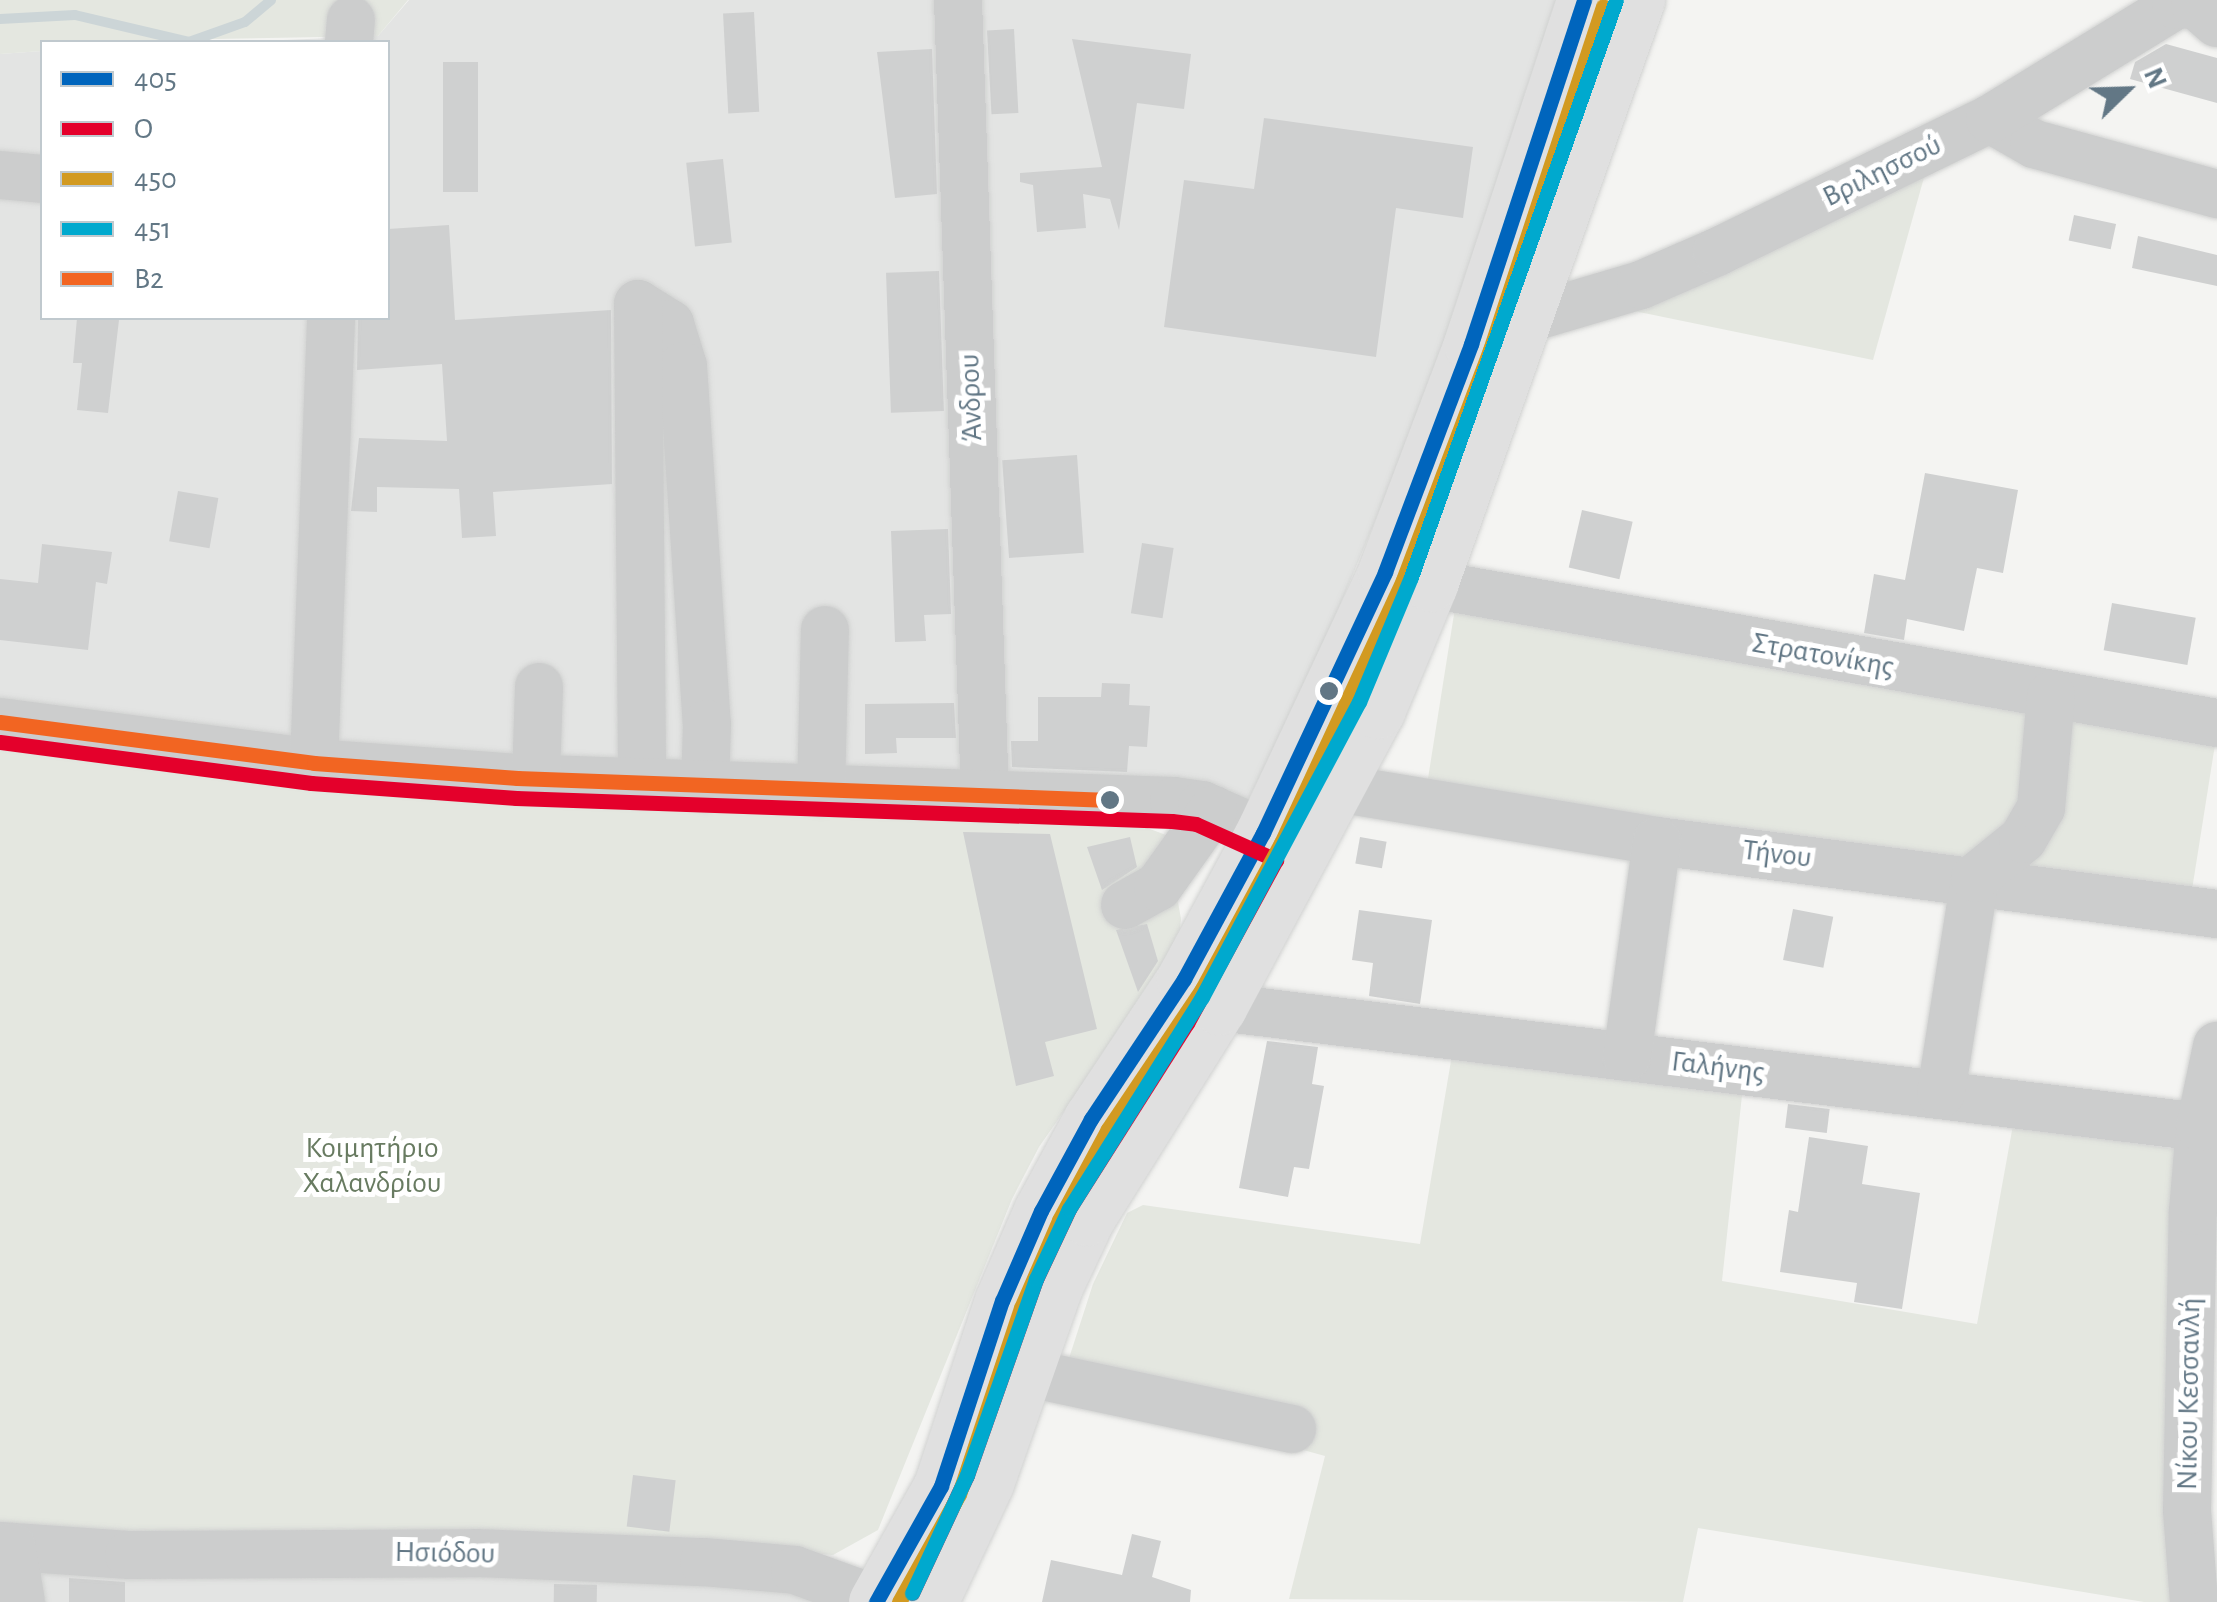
<!DOCTYPE html>
<meta charset="utf-8">
<style>
body{margin:0}
#map{position:relative;width:2217px;height:1602px;overflow:hidden;background:#f4f4f2;font-family:"Alegreya Sans",sans-serif}
div>[style]{position:absolute}
[style*='--x']{left:calc(var(--x)*1px);top:calc(var(--y)*1px);width:calc(var(--w)*1px);rotate:calc(var(--a)*1deg)}
.built>*{inset:0;background:#e3e4e3}
.green>*{inset:0;background:#e4e7e0;transform-origin:0 0}
.stream>*{height:10px;margin:-5px;padding:0 5px;transform-origin:5px;border-radius:5px;background:#ccd5d7}
.building>*{inset:0;background:#cfd0d0;transform-origin:0 0}
.roads{filter:drop-shadow(0 0 2px #d1d2d1) drop-shadow(0 0 2px #d1d2d1)}
.minor>*{height:48px;margin:-24px;padding:0 24px;transform-origin:24px;border-radius:24px;background:#cccdcd}
.major>*{height:55px;margin:-27.5px;padding:0 27.5px;transform-origin:27.5px;border-radius:27.5px;background:#e0e0e0}
.bus-1>*{height:15px;margin:-7.5px;padding:0 7.5px;transform-origin:7.5px;border-radius:7.5px;background:#0065bd}
.bus-2>*{height:15px;margin:-7.5px;padding:0 7.5px;transform-origin:7.5px;border-radius:7.5px;background:#e4002b}
.bus-3>*{height:15px;margin:-7.5px;padding:0 7.5px;transform-origin:7.5px;border-radius:7.5px;background:#d29a21}
.bus-4>*{height:15px;margin:-7.5px;padding:0 7.5px;transform-origin:7.5px;border-radius:7.5px;background:#00a9ce}
.bus-5>*{height:15px;margin:-7.5px;padding:0 7.5px;transform-origin:7.5px;border-radius:7.5px;background:#f26522}
.dots>*{width:28px;height:28px;translate:-50% -50%;box-sizing:border-box;border:5px solid #fff;border-radius:50%}
span{translate:-50% -50%;white-space:nowrap;text-align:center;line-height:1.15;-webkit-text-stroke:10px #fff;paint-order:stroke}
.street-label{font-size:30px;color:#627785}
.park-label{font-size:30px;color:#687b61}
.legend{position:absolute;left:40px;top:40px;width:350px;height:280px;box-sizing:border-box;background:#fff;border:2px solid #c0c9ce;margin:0;padding:12px 18px;list-style:none;font-size:30px;color:#627785}
.legend li{display:flex;align-items:center;gap:20px;height:50px}
.legend b{width:50px;border:2px solid #c0c9ce}
.north{position:absolute;left:2077px;top:40px;width:100px;height:100px;-webkit-text-stroke:8px #fff;paint-order:stroke;rotate:67deg;font-size:28px;font-weight:700;line-height:40px;text-align:center;color:#627785}
.north::after{content:'';display:block;margin:auto;width:35px;height:45px;background:#627785;clip-path:polygon(50% 0,100% 100%,50% 72%,0 100%)}
</style>
<div id="map">
<div class="built">
<i style="clip-path:polygon(409px 0,1563px 0,1485px 258px,1312px 672px,1248px 800px,310px 750px,0 713px,0 54px,42px 51px,42px 318px,388px 318px,388px 42px,237px 42px,378px 36px)"></i>
<i style="clip-path:polygon(58px 1565px,783px 1583px,828px 1602px,0 1602px,0 1576px)"></i>
</div>
<div class="green">
<i style="clip-path:polygon(0 0,408px 0,378px 36px,42px 42px,42px 51px,0 54px)"></i>
<i style="clip-path:polygon(1930px 156px,1873px 360px,1605px 305px)"></i>
<i style="left:1455px;top:608px;width:772px;height:181px;rotate:9deg"></i>
<i style="clip-path:polygon(0 750px,336px 793px,1134px 823px,1166px 835px,1181px 919px,1178px 947px,1039px 1147px,1012px 1199px,878px 1530px,833px 1555px,570px 1537px,142px 1541px,0 1526px)"></i>
<i style="clip-path:polygon(1453px 1049px,1743px 1086px,1722px 1281px,1977px 1324px,2013px 1125px,2181px 1150px,2176px 1602px,2144px 1602px,1698px 1528px,1683px 1602px,1289px 1599px,1325px 1456px,1061px 1383px,1093px 1284px,1127px 1213px,1143px 1205px,1420px 1244px)"></i>
</div>
<div class="stream">
<i style="--x:0;--y:19;--w:75;--a:-3.1"></i>
<i style="--x:75;--y:15;--w:117;--a:13.3"></i>
<i style="--x:189;--y:42;--w:59;--a:-19.7"></i>
<i style="--x:245;--y:22;--w:34;--a:-40"></i>
</div>
<div class="building">
<i style="left:754px;top:12px;width:100px;height:31px;rotate:87deg"></i>
<i style="left:1014px;top:29px;width:84px;height:27px;rotate:87deg"></i>
<i style="clip-path:polygon(1072px 39px,1191px 54px,1184px 109px,1137px 103px,1119px 230px,1110px 199px,1083px 194px,1086px 228px,1037px 232px,1033px 185px,1020px 182px,1020px 173px,1102px 167px)"></i>
<i style="clip-path:polygon(2166px 44px,2217px 58px,2217px 103px,2130px 79px,2135px 62px)"></i>
<i style="clip-path:polygon(932px 49px,937px 194px,895px 198px,877px 52px)"></i>
<i style="left:443px;top:62px;width:35px;height:130px"></i>
<i style="clip-path:polygon(1264px 118px,1473px 147px,1463px 218px,1396px 208px,1376px 357px,1164px 327px,1184px 180px,1254px 189px)"></i>
<i style="left:723px;top:159px;width:84px;height:37px;rotate:84deg"></i>
<i style="left:2074px;top:215px;width:43px;height:26px;rotate:12deg"></i>
<i style="clip-path:polygon(449px 225px,455px 320px,611px 310px,612px 484px,493px 492px,496px 536px,462px 538px,459px 489px,377px 487px,377px 512px,351px 511px,359px 438px,447px 441px,442px 364px,357px 370px,358px 318px,388px 318px,388px 229px)"></i>
<i style="clip-path:polygon(2138px 236px,2217px 255px,2217px 286px,2132px 268px)"></i>
<i style="left:939px;top:271px;width:140px;height:53px;rotate:88deg"></i>
<i style="clip-path:polygon(77px 318px,119px 320px,108px 413px,77px 410px,82px 363px,73px 363px)"></i>
<i style="left:1077px;top:455px;width:98px;height:75px;rotate:86deg"></i>
<i style="clip-path:polygon(1925px 473px,2018px 490px,2003px 573px,1977px 568px,1964px 631px,1907px 619px,1904px 640px,1864px 633px,1874px 574px,1905px 580px)"></i>
<i style="left:178px;top:491px;width:41px;height:51px;rotate:10deg"></i>
<i style="left:1582px;top:510px;width:52px;height:59px;rotate:13deg"></i>
<i style="clip-path:polygon(948px 529px,951px 614px,924px 615px,926px 641px,895px 642px,891px 531px)"></i>
<i style="left:1142px;top:543px;width:32px;height:71px;rotate:9deg"></i>
<i style="clip-path:polygon(42px 544px,112px 552px,107px 584px,96px 582px,88px 650px,0 640px,0 579px,38px 583px)"></i>
<i style="left:2112px;top:603px;width:85px;height:48px;rotate:10deg"></i>
<i style="clip-path:polygon(1102px 683px,1130px 684px,1129px 705px,1150px 706px,1147px 747px,1129px 746px,1127px 772px,1012px 767px,1011px 741px,1038px 741px,1038px 697px,1101px 697px)"></i>
<i style="clip-path:polygon(954px 703px,956px 738px,896px 738px,897px 753px,865px 754px,865px 704px)"></i>
<i style="clip-path:polygon(963px 832px,1050px 834px,1097px 1029px,1045px 1042px,1054px 1076px,1016px 1086px)"></i>
<i style="clip-path:polygon(1130px 837px,1137px 867px,1102px 890px,1087px 847px)"></i>
<i style="left:1360px;top:837px;width:27px;height:27px;rotate:10deg"></i>
<i style="left:1793px;top:909px;width:41px;height:52px;rotate:11deg"></i>
<i style="clip-path:polygon(1359px 910px,1432px 920px,1420px 1004px,1369px 996px,1373px 963px,1352px 960px)"></i>
<i style="clip-path:polygon(1147px 924px,1158px 961px,1138px 992px,1116px 930px)"></i>
<i style="clip-path:polygon(1267px 1041px,1318px 1047px,1312px 1084px,1324px 1086px,1309px 1169px,1294px 1167px,1288px 1197px,1239px 1188px)"></i>
<i style="left:1788px;top:1104px;width:42px;height:24px;rotate:7deg"></i>
<i style="clip-path:polygon(1809px 1137px,1868px 1146px,1862px 1184px,1920px 1193px,1902px 1309px,1854px 1302px,1857px 1283px,1780px 1272px,1789px 1210px,1798px 1212px)"></i>
<i style="left:633px;top:1475px;width:43px;height:52px;rotate:7deg"></i>
<i style="clip-path:polygon(1132px 1534px,1161px 1541px,1152px 1577px,1191px 1590px,1190px 1602px,1042px 1602px,1051px 1560px,1122px 1575px)"></i>
<i style="clip-path:polygon(69px 1578px,125px 1582px,125px 1602px,69px 1602px)"></i>
<i style="left:554px;top:1584px;width:43px;height:18px;rotate:1deg"></i>
</div>
<div class="roads">
<div class="minor">
<i style="--x:958;--y:0;--w:796;--a:88.06"></i>
<i style="--x:349;--y:42;--w:22;--a:-85"></i>
<i style="--x:1990;--y:119;--w:51;--a:29.6"></i>
<i style="--x:2034;--y:144;--w:190;--a:15.3"></i>
<i style="--x:0;--y:175;--w:42;--a:5.4"></i>
<i style="--x:638;--y:304;--w:38;--a:32"></i>
<i style="--x:670;--y:324;--w:44;--a:72.8"></i>
<i style="--x:683;--y:366;--w:359;--a:86.2"></i>
<i style="--x:707;--y:724;--w:63;--a:91.8"></i>
<i style="--x:638;--y:304;--w:479;--a:89.5"></i>
<i style="--x:1526;--y:319;--w:120;--a:-16.5"></i>
<i style="--x:1641;--y:285;--w:83;--a:-23.5"></i>
<i style="--x:1717;--y:252;--w:304;--a:-26"></i>
<i style="--x:1990;--y:119;--w:218;--a:-31.5"></i>
<i style="--x:2176;--y:5;--w:19;--a:-3"></i>
<i style="--x:2195;--y:4;--w:29;--a:41"></i>
<i style="--x:1430;--y:584;--w:799;--a:10.02"></i>
<i style="--x:0;--y:722;--w:317;--a:7.4"></i>
<i style="--x:314;--y:763;--w:204;--a:4.2"></i>
<i style="--x:517;--y:778;--w:657;--a:2"></i>
<i style="--x:1174;--y:801;--w:28;--a:8"></i>
<i style="--x:1202;--y:805;--w:105;--a:24.1"></i>
<i style="--x:314;--y:763;--w:445;--a:-87.8"></i>
<i style="--x:536;--y:778;--w:91;--a:-88.1"></i>
<i style="--x:1337;--y:788;--w:324;--a:9.4"></i>
<i style="--x:1657;--y:841;--w:565;--a:7.43"></i>
<i style="--x:821;--y:791;--w:161;--a:-88.6"></i>
<i style="--x:1125;--y:905;--w:38;--a:-29"></i>
<i style="--x:1158;--y:887;--w:95;--a:-54.5"></i>
<i style="--x:1219;--y:1007;--w:1005;--a:6.97"></i>
<i style="--x:1627;--y:1057;--w:218;--a:-82.1"></i>
<i style="--x:1941;--y:1093;--w:218;--a:-81"></i>
<i style="--x:1975;--y:878;--w:62;--a:-39.1"></i>
<i style="--x:2023;--y:839;--w:36;--a:-60"></i>
<i style="--x:2041;--y:808;--w:113;--a:-84.9"></i>
<i style="--x:1024;--y:1372;--w:274;--a:12"></i>
<i style="--x:0;--y:1546;--w:129;--a:4"></i>
<i style="--x:129;--y:1555;--w:347;--a:-0.3"></i>
<i style="--x:476;--y:1553;--w:228;--a:2.3"></i>
<i style="--x:704;--y:1562;--w:91;--a:5"></i>
<i style="--x:795;--y:1570;--w:94;--a:20"></i>
<i style="--x:12;--y:1547;--w:56;--a:80.7"></i>
<i style="--x:2194;--y:1602;--w:91;--a:-94.4"></i>
<i style="--x:2187;--y:1511;--w:300;--a:-88.9"></i>
<i style="--x:2193;--y:1211;--w:84;--a:-85.2"></i>
<i style="--x:2200;--y:1127;--w:83;--a:-78.1"></i>
</div>
<div class="major">
<i style="--x:876;--y:1602;--w:133;--a:-60.7"></i>
<i style="--x:941;--y:1486;--w:195;--a:-71.8"></i>
<i style="--x:1002;--y:1301;--w:98;--a:-66.6"></i>
<i style="--x:1041;--y:1211;--w:105;--a:-61.5"></i>
<i style="--x:1091;--y:1119;--w:168;--a:-56.4"></i>
<i style="--x:1184;--y:979;--w:166;--a:-61.6"></i>
<i style="--x:1263;--y:833;--w:288;--a:-64.9"></i>
<i style="--x:1385;--y:572;--w:244;--a:-69.3"></i>
<i style="--x:1471;--y:344;--w:362;--a:-71.8"></i>
<i style="--x:930;--y:1602;--w:132;--a:-64.8"></i>
<i style="--x:986;--y:1483;--w:209;--a:-70.7"></i>
<i style="--x:1055;--y:1286;--w:75;--a:-64.8"></i>
<i style="--x:1087;--y:1218;--w:249;--a:-58"></i>
<i style="--x:1219;--y:1007;--w:336;--a:-61.9"></i>
<i style="--x:1377;--y:711;--w:138;--a:-67.3"></i>
<i style="--x:1430;--y:584;--w:620;--a:-70.48"></i>
</div>
</div>
<div class="bus-1">
<i style="--x:876;--y:1602;--w:133;--a:-60.7"></i>
<i style="--x:941;--y:1486;--w:195;--a:-71.8"></i>
<i style="--x:1002;--y:1301;--w:98;--a:-66.6"></i>
<i style="--x:1041;--y:1211;--w:105;--a:-61.5"></i>
<i style="--x:1091;--y:1119;--w:168;--a:-56.4"></i>
<i style="--x:1184;--y:979;--w:166;--a:-61.6"></i>
<i style="--x:1263;--y:833;--w:288;--a:-64.9"></i>
<i style="--x:1385;--y:572;--w:244;--a:-69.3"></i>
<i style="--x:1471;--y:344;--w:362;--a:-71.8"></i>
</div>
<div class="bus-2">
<i style="--x:0;--y:742;--w:314;--a:7.5"></i>
<i style="--x:311;--y:783;--w:206;--a:4.2"></i>
<i style="--x:516;--y:798;--w:656;--a:2.01"></i>
<i style="--x:1172;--y:821;--w:24;--a:7"></i>
<i style="--x:1196;--y:824;--w:88;--a:24.2"></i>
<i style="--x:1276;--y:860;--w:186;--a:118.6"></i>
<i style="--x:1187;--y:1023;--w:220;--a:122.4"></i>
<i style="--x:1069;--y:1209;--w:77;--a:115.2"></i>
<i style="--x:1036;--y:1279;--w:208;--a:109.4"></i>
<i style="--x:967;--y:1475;--w:130;--a:115"></i>
</div>
<div class="bus-3">
<i style="--x:899;--y:1602;--w:124;--a:-60.9"></i>
<i style="--x:959;--y:1494;--w:196;--a:-71.6"></i>
<i style="--x:1021;--y:1308;--w:96;--a:-66.6"></i>
<i style="--x:1059;--y:1220;--w:103;--a:-61.7"></i>
<i style="--x:1108;--y:1129;--w:169;--a:-56.1"></i>
<i style="--x:1202;--y:989;--w:166;--a:-61.6"></i>
<i style="--x:1281;--y:843;--w:290;--a:-65.1"></i>
<i style="--x:1403;--y:580;--w:246;--a:-69.3"></i>
<i style="--x:1490;--y:350;--w:362;--a:-71.8"></i>
</div>
<div class="bus-4">
<i style="--x:912;--y:1593;--w:130;--a:-65"></i>
<i style="--x:967;--y:1475;--w:208;--a:-70.6"></i>
<i style="--x:1036;--y:1279;--w:77;--a:-64.8"></i>
<i style="--x:1069;--y:1209;--w:250;--a:-57.9"></i>
<i style="--x:1202;--y:997;--w:334;--a:-62"></i>
<i style="--x:1359;--y:702;--w:135;--a:-67.4"></i>
<i style="--x:1411;--y:577;--w:612;--a:-70.44"></i>
</div>
<div class="bus-5">
<i style="--x:0;--y:722;--w:317;--a:7.4"></i>
<i style="--x:314;--y:763;--w:204;--a:4.2"></i>
<i style="--x:517;--y:778;--w:593;--a:2.12"></i>
</div>
<div class="dots">
<i style="left:1329px;top:691px;background:#627785"></i>
<i style="left:1110px;top:800px;background:#627785"></i>
</div>
<div class="street-label">
<span style="left:1882px;top:171px;rotate:-26deg">Βριλησσού</span>
<span style="left:971px;top:398px;rotate:-92deg">Άνδρου</span>
<span style="left:1823px;top:655px;rotate:10deg">Στρατονίκης</span>
<span style="left:1777px;top:854px;rotate:7deg">Τήνου</span>
<span style="left:1718px;top:1067px;rotate:7deg">Γαλήνης</span>
<span style="left:2189px;top:1394px;rotate:-89deg">Νίκου Κεσσανλή</span>
<span style="left:445px;top:1553px;rotate:1deg">Ησιόδου</span>
</div>
<div class="park-label">
<span style="left:372px;top:1165px">Κοιμητήριο<br>Χαλανδρίου</span>
</div>
<ul class="legend">
<li><b style="height:12px;background:#0065bd"></b>405</li>
<li><b style="height:12px;background:#e4002b"></b>Ο</li>
<li><b style="height:12px;background:#d29a21"></b>450</li>
<li><b style="height:12px;background:#00a9ce"></b>451</li>
<li><b style="height:12px;background:#f26522"></b>Β2</li>
</ul>
<div class="north">N</div>
</div>
